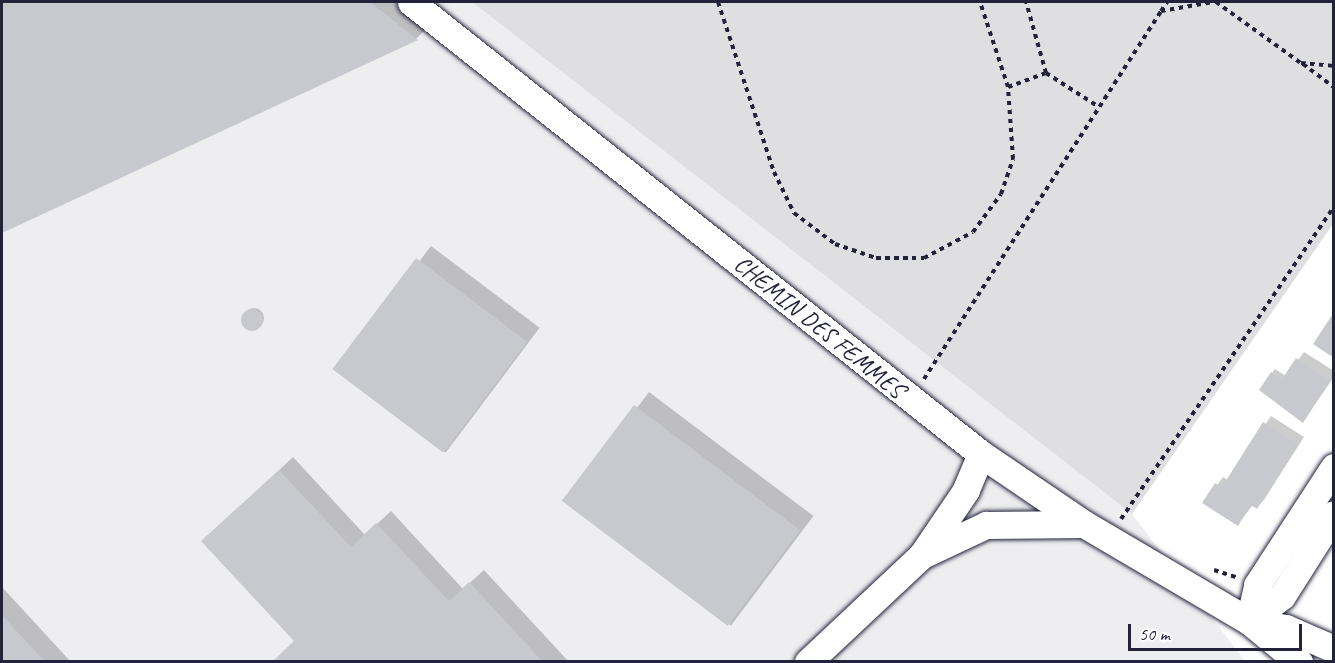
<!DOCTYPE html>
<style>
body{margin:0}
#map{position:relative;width:1335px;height:663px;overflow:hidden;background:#fff;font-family:Caveat,sans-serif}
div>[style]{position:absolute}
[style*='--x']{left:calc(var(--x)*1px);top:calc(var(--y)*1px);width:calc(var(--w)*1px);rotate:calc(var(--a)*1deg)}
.built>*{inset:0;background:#eeeef1}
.green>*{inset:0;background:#dfdfe2}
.shadow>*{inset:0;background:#0003;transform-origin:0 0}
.round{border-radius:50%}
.building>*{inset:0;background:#c8c8cf;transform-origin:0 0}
.path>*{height:4px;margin-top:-2px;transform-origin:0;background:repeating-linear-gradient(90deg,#22223b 0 4.5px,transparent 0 9px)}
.roads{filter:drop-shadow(0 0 2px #22223b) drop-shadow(0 0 2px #22223b)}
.minor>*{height:27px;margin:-13.5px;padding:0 13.5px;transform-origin:13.5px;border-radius:13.5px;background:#fff}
span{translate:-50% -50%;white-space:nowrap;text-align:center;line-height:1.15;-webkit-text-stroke:6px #fff;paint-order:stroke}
.street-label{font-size:24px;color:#22223b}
.frame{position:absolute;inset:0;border:3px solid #22223b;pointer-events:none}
.scale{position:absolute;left:1128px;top:624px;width:174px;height:27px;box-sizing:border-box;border:3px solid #22223b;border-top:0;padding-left:8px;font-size:18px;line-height:21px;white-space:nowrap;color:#22223b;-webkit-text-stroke:4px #fff;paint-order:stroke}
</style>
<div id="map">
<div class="built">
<i style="clip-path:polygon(2px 2px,472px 2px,1132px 514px,1245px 661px,2px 661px)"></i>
</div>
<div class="green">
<i style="clip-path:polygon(472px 2px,1333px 2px,1333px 224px,1132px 514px)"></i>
</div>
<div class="shadow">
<i style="clip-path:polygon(2px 2px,400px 2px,430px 25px,417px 38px,2px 231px)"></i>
<i style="left:431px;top:246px;width:136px;height:156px;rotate:37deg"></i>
<i class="round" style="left:244px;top:308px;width:20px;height:20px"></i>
<i style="clip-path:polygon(1304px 352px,1334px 371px,1334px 377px,1303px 421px,1260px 390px,1275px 369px,1286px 376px)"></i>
<i style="left:649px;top:392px;width:206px;height:137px;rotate:37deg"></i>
<i style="clip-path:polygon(1271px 416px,1304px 437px,1264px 500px,1257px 507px,1253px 505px,1238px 524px,1204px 503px,1223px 477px,1228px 480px)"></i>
<i style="clip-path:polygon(293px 457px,365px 535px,391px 511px,463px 589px,484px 570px,569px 662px,273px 662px,296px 641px,217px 528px)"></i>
<i style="clip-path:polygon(2px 587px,71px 662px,2px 662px)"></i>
</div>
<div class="building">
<i style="clip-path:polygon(2px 2px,370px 2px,418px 40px,2px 233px)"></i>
<i style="left:416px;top:258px;width:139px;height:139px;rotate:37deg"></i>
<i class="round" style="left:241px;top:309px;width:22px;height:22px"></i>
<i style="clip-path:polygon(1334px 312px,1334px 358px,1313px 344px)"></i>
<i style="clip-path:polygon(1296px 358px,1330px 381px,1303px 423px,1259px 390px,1271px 372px,1282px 379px)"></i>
<i style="left:634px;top:405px;width:208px;height:120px;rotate:37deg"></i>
<i style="clip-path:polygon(1263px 422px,1298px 444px,1257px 509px,1251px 505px,1238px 526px,1202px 503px,1215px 483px,1222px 487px)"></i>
<i style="clip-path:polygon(279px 470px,351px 547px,376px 523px,449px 601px,469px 582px,543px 662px,272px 662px,294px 641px,201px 541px)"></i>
<i style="clip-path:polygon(2px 615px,45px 662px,2px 662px)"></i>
</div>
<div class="path">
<i style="--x:718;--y:2;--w:179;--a:71.8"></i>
<i style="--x:774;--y:172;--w:46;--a:64"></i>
<i style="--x:794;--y:213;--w:51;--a:37.1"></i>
<i style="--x:835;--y:244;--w:43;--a:18.9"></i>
<i style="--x:876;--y:258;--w:48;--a:0"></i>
<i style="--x:924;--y:258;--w:55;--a:-28"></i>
<i style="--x:973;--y:232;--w:47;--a:-53.6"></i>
<i style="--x:1001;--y:194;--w:37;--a:-71"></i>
<i style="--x:1013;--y:159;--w:72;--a:-94"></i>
<i style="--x:1008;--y:87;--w:89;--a:-108.2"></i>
<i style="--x:1216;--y:2;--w:105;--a:35.7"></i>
<i style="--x:1301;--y:63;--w:33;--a:5"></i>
<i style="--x:1161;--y:11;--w:11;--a:-56"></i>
<i style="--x:1303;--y:64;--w:39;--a:37"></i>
<i style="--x:1046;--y:73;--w:63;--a:32.7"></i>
<i style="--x:1008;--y:87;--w:40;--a:-20.2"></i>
<i style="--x:1046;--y:73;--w:74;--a:-105.7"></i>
<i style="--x:924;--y:379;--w:438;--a:-57.2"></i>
<i style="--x:1161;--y:11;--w:53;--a:-9.8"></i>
<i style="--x:1121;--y:519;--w:378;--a:-55.7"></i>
<i style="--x:1214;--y:570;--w:23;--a:18"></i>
</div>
<div class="roads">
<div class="minor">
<i style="--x:411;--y:2;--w:727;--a:38.41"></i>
<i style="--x:981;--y:454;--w:125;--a:34.2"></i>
<i style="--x:1084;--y:524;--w:191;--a:30.5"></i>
<i style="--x:1249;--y:621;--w:65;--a:39.4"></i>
<i style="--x:981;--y:454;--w:39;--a:113"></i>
<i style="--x:966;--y:490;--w:78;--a:124.1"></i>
<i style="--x:922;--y:555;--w:71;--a:-25.1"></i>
<i style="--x:986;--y:525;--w:97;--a:-0.6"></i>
<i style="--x:1249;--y:621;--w:37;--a:-77"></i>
<i style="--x:1257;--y:585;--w:141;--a:-56.9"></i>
<i style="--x:1249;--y:621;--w:41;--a:-37.1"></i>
<i style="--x:1282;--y:596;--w:97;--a:-57.6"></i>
<i style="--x:1249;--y:621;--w:38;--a:11"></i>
<i style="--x:1286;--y:628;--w:52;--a:23.6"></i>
<i style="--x:808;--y:662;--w:156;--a:-43.2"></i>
</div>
</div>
<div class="street-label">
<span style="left:819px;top:327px;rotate:39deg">CHEMIN DES FEMMES</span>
</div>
<div class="frame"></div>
<div class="scale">50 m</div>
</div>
